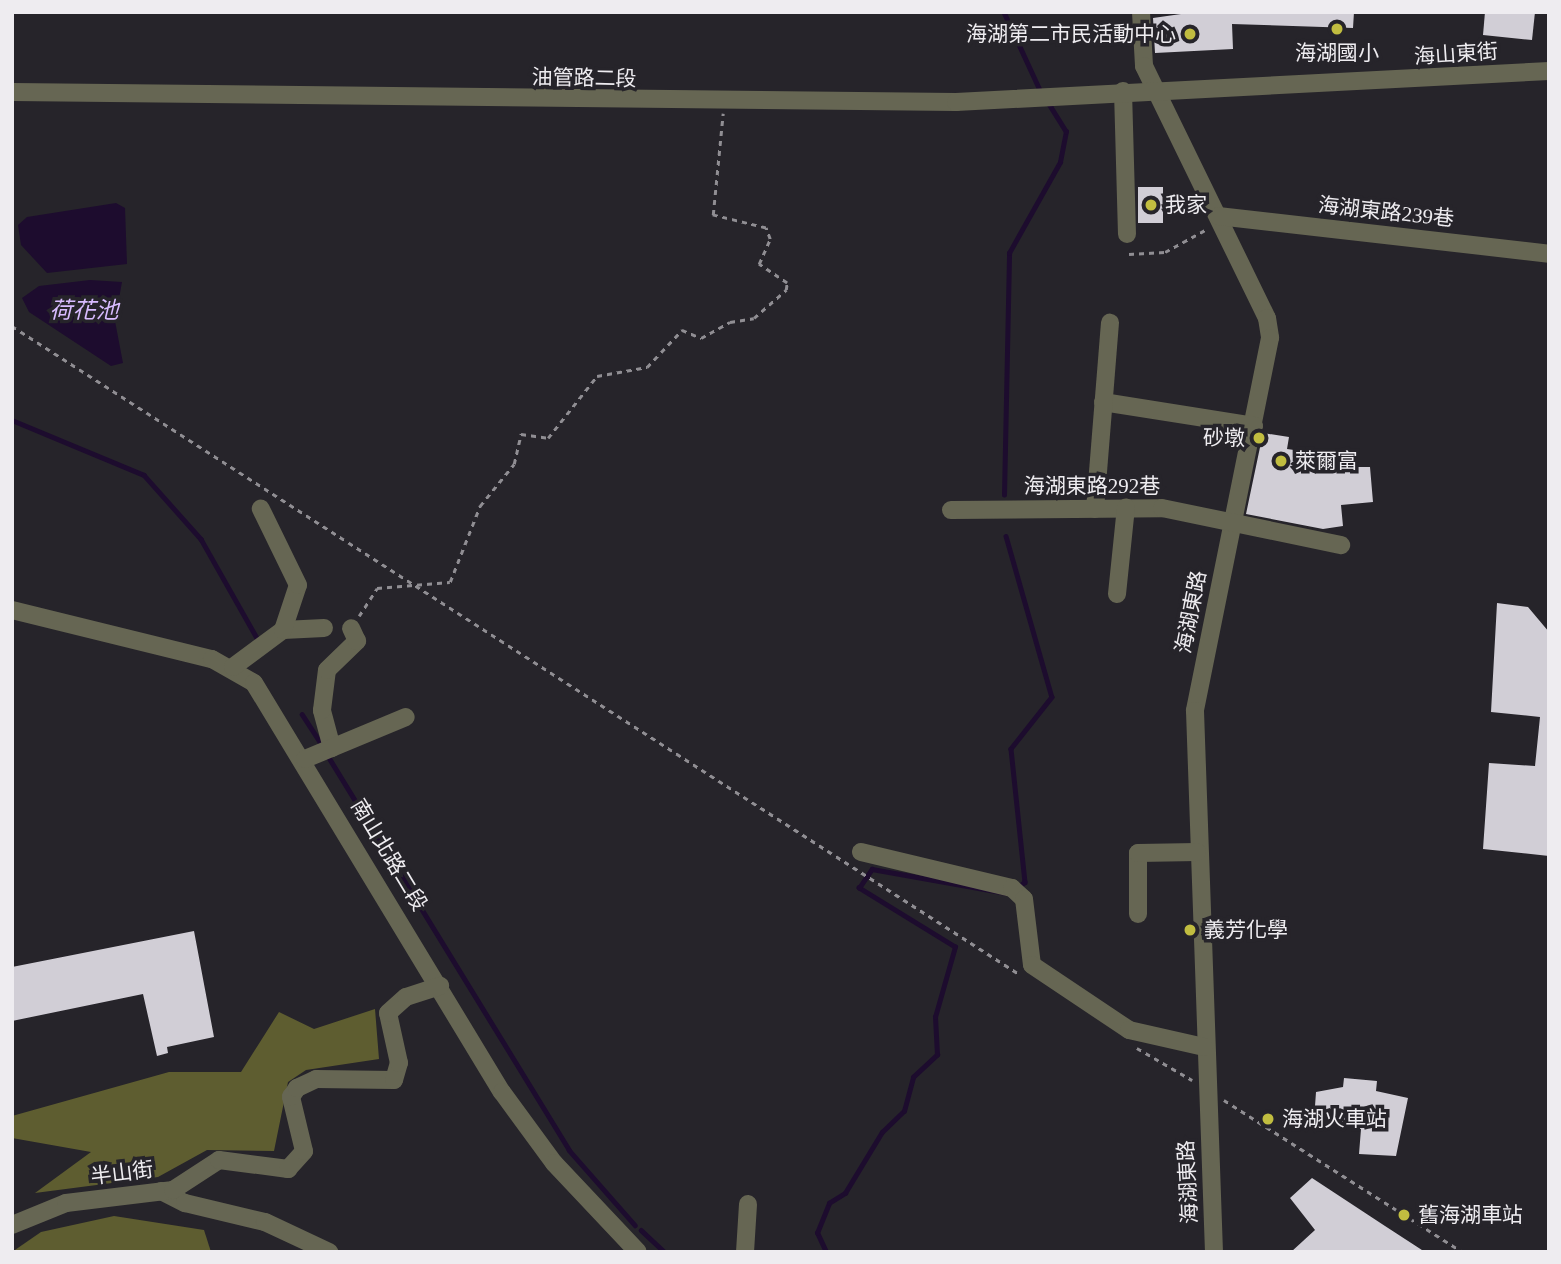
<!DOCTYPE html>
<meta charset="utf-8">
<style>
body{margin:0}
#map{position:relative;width:1561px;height:1264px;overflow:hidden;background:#26242a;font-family:"Times New Roman","Noto Sans TC",serif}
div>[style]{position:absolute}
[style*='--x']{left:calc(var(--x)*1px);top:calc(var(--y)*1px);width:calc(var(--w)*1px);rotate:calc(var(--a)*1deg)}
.forest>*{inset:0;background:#5e5d30}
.water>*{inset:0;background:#1d0c2e}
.stream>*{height:4.5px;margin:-2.25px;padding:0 2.25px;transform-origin:2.25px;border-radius:2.25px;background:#1d0c2e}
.building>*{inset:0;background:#d1ced6;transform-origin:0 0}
.path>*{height:2.5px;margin-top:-1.25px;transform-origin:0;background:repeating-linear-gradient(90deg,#908e93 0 5px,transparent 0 10px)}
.minor>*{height:18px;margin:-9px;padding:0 9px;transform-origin:9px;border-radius:9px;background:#666653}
.dots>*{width:19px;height:19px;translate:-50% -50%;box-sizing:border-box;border:4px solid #26242a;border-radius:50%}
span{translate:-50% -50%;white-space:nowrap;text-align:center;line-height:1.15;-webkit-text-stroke:7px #26242a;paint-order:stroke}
.poi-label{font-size:21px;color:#eeecf0}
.right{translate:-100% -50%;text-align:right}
.left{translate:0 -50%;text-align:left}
.street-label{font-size:21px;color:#eeecf0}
.water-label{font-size:23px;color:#d8bcff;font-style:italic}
.frame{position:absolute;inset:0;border:14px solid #eeecf0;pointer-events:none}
</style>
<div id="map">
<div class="forest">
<i style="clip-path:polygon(375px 1009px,379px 1059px,306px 1070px,288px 1082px,274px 1151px,207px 1150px,158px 1177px,35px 1193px,91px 1152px,12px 1138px,12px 1116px,169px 1072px,241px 1072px,279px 1012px,314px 1029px)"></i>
<i style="clip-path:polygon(114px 1216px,204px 1230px,211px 1252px,12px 1252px,41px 1232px)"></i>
</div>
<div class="water">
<i style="clip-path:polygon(116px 203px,125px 208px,127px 264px,47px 273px,21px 245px,18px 225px,27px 217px)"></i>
<i style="clip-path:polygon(90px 280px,122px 282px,115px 321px,123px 363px,111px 366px,29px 312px,22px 298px,39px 286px)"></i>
</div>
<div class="stream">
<i style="--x:1004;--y:12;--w:88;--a:65.2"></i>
<i style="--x:12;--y:420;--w:143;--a:22.6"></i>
<i style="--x:144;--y:475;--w:86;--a:48.3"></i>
<i style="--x:201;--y:539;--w:114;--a:60.5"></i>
<i style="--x:1004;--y:495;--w:242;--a:-88.8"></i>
<i style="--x:1009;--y:253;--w:104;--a:-60.7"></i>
<i style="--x:1060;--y:162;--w:31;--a:-79"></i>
<i style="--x:1066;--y:132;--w:36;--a:-122"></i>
<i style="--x:1006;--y:536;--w:167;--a:74.1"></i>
<i style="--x:1052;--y:697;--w:66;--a:128.3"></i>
<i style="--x:1011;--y:749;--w:134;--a:84"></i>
<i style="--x:1025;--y:882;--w:9;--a:139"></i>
<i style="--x:302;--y:714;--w:37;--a:57"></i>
<i style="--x:328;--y:756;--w:462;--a:58.5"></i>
<i style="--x:569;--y:1150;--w:100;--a:48.7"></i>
<i style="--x:641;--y:1230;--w:33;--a:43"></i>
<i style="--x:826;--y:1252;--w:21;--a:-115"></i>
<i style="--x:817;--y:1233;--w:32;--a:-68"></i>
<i style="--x:829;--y:1203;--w:19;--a:-32"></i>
<i style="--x:845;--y:1193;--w:71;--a:-58.8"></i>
<i style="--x:882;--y:1132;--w:30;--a:-44"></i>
<i style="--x:904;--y:1111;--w:35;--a:-75"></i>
<i style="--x:913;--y:1077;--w:33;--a:-43"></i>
<i style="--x:937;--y:1055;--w:38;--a:-93"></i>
<i style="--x:935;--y:1017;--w:73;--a:-74.1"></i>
<i style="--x:955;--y:947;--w:113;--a:-148.4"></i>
<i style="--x:859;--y:888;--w:23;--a:-56"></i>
<i style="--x:872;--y:869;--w:142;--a:10.1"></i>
</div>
<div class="building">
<i style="clip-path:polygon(1195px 12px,1354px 12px,1353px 28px,1232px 24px,1233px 49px,1155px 53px,1153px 18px)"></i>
<i style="clip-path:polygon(1485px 12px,1535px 12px,1532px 40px,1483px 35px)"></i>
<i style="left:1163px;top:187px;width:36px;height:25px;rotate:90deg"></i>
<i style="clip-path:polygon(1263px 433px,1289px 437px,1287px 449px,1309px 452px,1307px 467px,1370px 467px,1373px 502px,1341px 505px,1343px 526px,1323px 529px,1246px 514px)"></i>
<i style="clip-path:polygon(1497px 603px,1528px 607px,1549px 632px,1549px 856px,1483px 849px,1489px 763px,1535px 766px,1540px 717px,1491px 712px)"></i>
<i style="clip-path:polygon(194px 931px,214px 1037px,167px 1047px,168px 1053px,157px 1056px,143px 994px,12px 1021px,12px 967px)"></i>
<i style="clip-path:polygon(1344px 1078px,1377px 1081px,1376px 1091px,1408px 1098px,1396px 1156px,1359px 1154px,1361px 1129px,1314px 1120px,1316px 1092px,1343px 1087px)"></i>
<i style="clip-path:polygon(1312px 1178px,1385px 1226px,1425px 1252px,1291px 1252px,1315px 1230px,1290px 1198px)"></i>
</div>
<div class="path">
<i style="--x:1129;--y:254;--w:36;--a:-3"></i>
<i style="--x:1165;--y:252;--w:48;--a:-28.7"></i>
<i style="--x:12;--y:326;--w:1197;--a:32.76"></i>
<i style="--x:359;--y:616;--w:33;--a:-57"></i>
<i style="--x:377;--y:588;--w:73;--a:-4.7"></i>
<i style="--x:450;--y:582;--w:82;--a:-68.5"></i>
<i style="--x:480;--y:506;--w:54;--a:-51"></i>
<i style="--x:514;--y:464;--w:31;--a:-77"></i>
<i style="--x:521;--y:434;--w:27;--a:8"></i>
<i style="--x:548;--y:438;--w:79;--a:-51.7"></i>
<i style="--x:597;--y:376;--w:51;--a:-10.2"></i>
<i style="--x:647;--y:367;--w:51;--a:-46.6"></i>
<i style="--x:682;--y:330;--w:21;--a:23"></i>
<i style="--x:701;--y:338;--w:33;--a:-29"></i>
<i style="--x:730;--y:322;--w:24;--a:-9"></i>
<i style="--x:754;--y:318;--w:43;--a:-41.2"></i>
<i style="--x:786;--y:290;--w:7;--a:-82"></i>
<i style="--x:787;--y:283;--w:34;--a:-146"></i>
<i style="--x:759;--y:264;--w:27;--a:-66"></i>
<i style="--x:770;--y:239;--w:12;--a:-110"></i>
<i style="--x:766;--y:228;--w:55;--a:-166.2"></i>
<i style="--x:713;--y:215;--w:102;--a:-84.4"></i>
<i style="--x:1137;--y:1048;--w:64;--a:30.2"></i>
<i style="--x:1224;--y:1100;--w:283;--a:32.5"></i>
</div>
<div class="minor">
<i style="--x:1141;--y:12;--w:54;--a:86.8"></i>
<i style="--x:1144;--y:66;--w:280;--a:64"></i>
<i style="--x:1267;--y:318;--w:20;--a:81"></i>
<i style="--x:1270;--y:338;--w:380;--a:101.4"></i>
<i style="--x:1195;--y:711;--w:541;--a:87.99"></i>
<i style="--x:1123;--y:91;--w:143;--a:88.4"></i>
<i style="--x:12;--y:92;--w:944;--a:0.61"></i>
<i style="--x:956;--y:102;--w:594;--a:-2.99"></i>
<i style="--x:1218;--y:216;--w:333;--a:6.5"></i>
<i style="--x:1103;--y:402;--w:153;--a:9"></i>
<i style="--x:1095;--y:509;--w:187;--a:-85.4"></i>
<i style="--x:951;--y:510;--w:211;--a:-0.5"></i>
<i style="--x:1162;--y:508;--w:183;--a:11.7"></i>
<i style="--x:1117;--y:594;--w:87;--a:-84.1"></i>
<i style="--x:12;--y:610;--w:206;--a:13.8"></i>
<i style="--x:212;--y:659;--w:48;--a:29.7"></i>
<i style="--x:254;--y:683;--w:478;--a:58.8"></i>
<i style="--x:502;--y:1092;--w:88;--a:53.8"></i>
<i style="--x:554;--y:1163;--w:122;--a:46.7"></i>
<i style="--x:283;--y:630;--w:41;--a:-2.8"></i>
<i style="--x:233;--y:667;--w:62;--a:-36.5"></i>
<i style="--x:283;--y:630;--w:47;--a:-71.6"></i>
<i style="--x:298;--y:585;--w:85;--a:-116"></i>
<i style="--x:332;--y:748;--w:39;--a:-105"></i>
<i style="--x:322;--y:710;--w:40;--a:-82.9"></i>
<i style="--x:327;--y:670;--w:42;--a:-44"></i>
<i style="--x:357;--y:641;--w:14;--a:-115"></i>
<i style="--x:305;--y:759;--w:109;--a:-22.6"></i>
<i style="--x:861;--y:852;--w:155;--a:13.4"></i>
<i style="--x:1012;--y:888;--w:16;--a:43"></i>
<i style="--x:1024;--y:899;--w:66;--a:83.1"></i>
<i style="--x:1032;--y:965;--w:117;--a:33.8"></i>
<i style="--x:1129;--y:1030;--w:77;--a:12.8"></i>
<i style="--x:1138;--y:914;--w:61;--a:-90"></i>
<i style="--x:1138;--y:853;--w:59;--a:-1"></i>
<i style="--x:161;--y:1191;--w:27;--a:27"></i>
<i style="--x:185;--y:1203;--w:82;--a:13.4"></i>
<i style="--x:265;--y:1222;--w:71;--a:25.1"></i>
<i style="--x:12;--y:1225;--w:58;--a:-22.2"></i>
<i style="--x:66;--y:1203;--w:108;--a:-6.9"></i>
<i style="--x:173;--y:1190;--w:55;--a:-33.1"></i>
<i style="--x:219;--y:1160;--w:70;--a:7.4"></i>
<i style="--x:288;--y:1169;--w:24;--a:-48"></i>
<i style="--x:304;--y:1151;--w:56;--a:-103.5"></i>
<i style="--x:291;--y:1097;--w:11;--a:-56"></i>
<i style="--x:297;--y:1088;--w:21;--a:-25"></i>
<i style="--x:316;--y:1079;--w:78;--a:0.7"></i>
<i style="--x:394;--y:1080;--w:18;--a:-74"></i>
<i style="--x:399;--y:1063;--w:51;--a:-102.4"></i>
<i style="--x:388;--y:1013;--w:24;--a:-42"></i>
<i style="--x:406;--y:997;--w:36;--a:-18"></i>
<i style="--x:745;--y:1252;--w:48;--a:-86.4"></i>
</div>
<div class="dots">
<i style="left:1337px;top:29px;background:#c1bd40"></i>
<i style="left:1190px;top:34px;background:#c1bd40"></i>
<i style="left:1151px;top:205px;background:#c1bd40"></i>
<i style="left:1259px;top:438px;background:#c1bd40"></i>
<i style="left:1281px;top:461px;background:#c1bd40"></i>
<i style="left:1190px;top:930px;background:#c1bd40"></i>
<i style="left:1268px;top:1119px;background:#c1bd40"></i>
<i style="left:1404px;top:1215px;background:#c1bd40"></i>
</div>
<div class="poi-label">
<span class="right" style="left:1176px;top:34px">海湖第二市民活動中心</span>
<span style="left:1337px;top:53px">海湖國小</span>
<span class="left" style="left:1165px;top:205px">我家</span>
<span class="right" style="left:1245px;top:438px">砂墩</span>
<span class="left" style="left:1295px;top:461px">萊爾富</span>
<span class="left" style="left:1204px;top:930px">義芳化學</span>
<span class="left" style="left:1282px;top:1119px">海湖火車站</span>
<span class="left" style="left:1418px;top:1215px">舊海湖車站</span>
</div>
<div class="street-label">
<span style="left:1456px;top:54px;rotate:-4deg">海山東街</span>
<span style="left:584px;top:78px;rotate:1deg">油管路二段</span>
<span style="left:1386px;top:212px;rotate:6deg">海湖東路239巷</span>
<span style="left:1092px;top:486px">海湖東路292巷</span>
<span style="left:1191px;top:612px;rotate:-79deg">海湖東路</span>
<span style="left:389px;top:855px;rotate:59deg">南山北路二段</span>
<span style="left:122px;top:1173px;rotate:-7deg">半山街</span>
<span style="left:1188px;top:1182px;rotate:-93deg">海湖東路</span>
</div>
<div class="water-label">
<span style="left:84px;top:311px">荷花池</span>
</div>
<div class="frame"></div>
</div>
